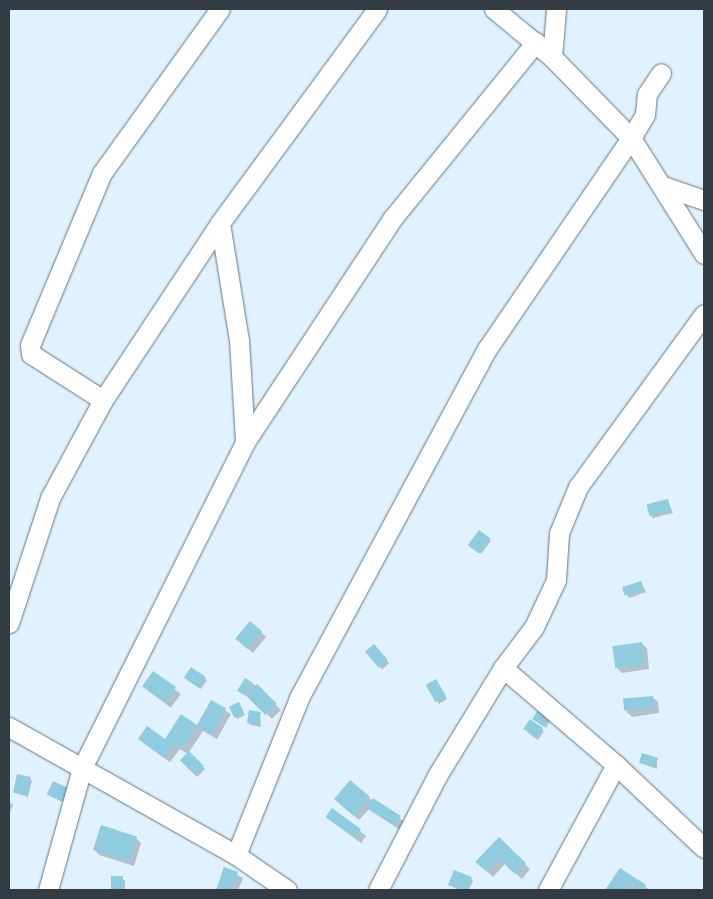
<!DOCTYPE html>
<style>
body{margin:0}
#map{position:relative;width:713px;height:899px;overflow:hidden;background:#e0f2ff;font-family:"Source Serif 4",serif}
div>[style]{position:absolute}
[style*='--x']{left:calc(var(--x)*1px);top:calc(var(--y)*1px);width:calc(var(--w)*1px);rotate:calc(var(--a)*1deg)}
.shadow>*{inset:0;background:#0003;transform-origin:0 0}
.building>*{inset:0;background:#8fcce0;transform-origin:0 0}
.roads{filter:drop-shadow(0 0 1px #617684) drop-shadow(0 0 1px #617684)}
.street>*{height:19px;margin:-9.5px;padding:0 9.5px;transform-origin:9.5px;border-radius:9.5px;background:#fff}
span{translate:-50% -50%;white-space:nowrap;text-align:center;line-height:1.15;-webkit-text-stroke:4px #fcfcfc;paint-order:stroke}
.frame{position:absolute;inset:0;border:10px solid #333c42;pointer-events:none}
</style>
<div id="map">
<div class="shadow">
<i style="clip-path:polygon(668px 501px,673px 513px,653px 518px,651px 516px)"></i>
<i style="clip-path:polygon(489px 539px,491px 541px,481px 554px,472px 548px)"></i>
<i style="clip-path:polygon(641px 582px,646px 592px,629px 598px,627px 595px)"></i>
<i style="clip-path:polygon(261px 632px,266px 637px,253px 653px,242px 644px)"></i>
<i style="clip-path:polygon(641px 643px,647px 648px,649px 669px,622px 673px,617px 668px)"></i>
<i style="left:374px;top:646px;width:23px;height:9px;rotate:49deg"></i>
<i style="left:153px;top:673px;width:35px;height:17px;rotate:37deg"></i>
<i style="clip-path:polygon(205px 678px,207px 680px,201px 689px,188px 680px)"></i>
<i style="clip-path:polygon(245px 680px,257px 686px,281px 710px,272px 719px,249px 696px,240px 693px)"></i>
<i style="clip-path:polygon(438px 683px,447px 699px,439px 704px,427px 686px)"></i>
<i style="clip-path:polygon(652px 697px,658px 702px,659px 713px,632px 717px,626px 711px)"></i>
<i style="clip-path:polygon(211px 701px,231px 714px,217px 739px,203px 731px,189px 752px,205px 769px,197px 777px,181px 760px,188px 754px,180px 749px,170px 762px,145px 744px,165px 740px,182px 716px,197px 726px)"></i>
<i style="clip-path:polygon(239px 703px,245px 715px,237px 719px,234px 716px)"></i>
<i style="clip-path:polygon(539px 712px,550px 721px,546px 728px,536px 721px)"></i>
<i style="clip-path:polygon(260px 713px,261px 727px,251px 725px,248px 723px)"></i>
<i style="clip-path:polygon(542px 729px,544px 731px,538px 740px,527px 732px)"></i>
<i style="clip-path:polygon(657px 759px,657px 769px,640px 763px)"></i>
<i style="clip-path:polygon(30px 778px,32px 781px,28px 797px,13px 792px)"></i>
<i style="clip-path:polygon(369px 798px,405px 822px,400px 830px,369px 809px,359px 820px,341px 805px)"></i>
<i style="clip-path:polygon(9px 801px,13px 805px,9px 815px)"></i>
<i style="left:332px;top:810px;width:43px;height:9px;rotate:37deg"></i>
<i style="clip-path:polygon(136px 838px,141px 843px,134px 866px,99px 855px,94px 849px)"></i>
<i style="clip-path:polygon(499px 839px,530px 869px,522px 879px,505px 864px,493px 877px,477px 862px)"></i>
<i style="clip-path:polygon(225px 868px,243px 878px,238px 890px,217px 890px)"></i>
<i style="clip-path:polygon(620px 870px,645px 886px,649px 890px,606px 890px)"></i>
<i style="clip-path:polygon(112px 877px,125px 880px,125px 890px,112px 890px)"></i>
<i style="clip-path:polygon(471px 878px,473px 881px,469px 890px,459px 890px,449px 885px)"></i>
</div>
<div class="building">
<i style="left:668px;top:499px;width:12px;height:22px;rotate:76deg"></i>
<i style="left:479px;top:530px;width:14px;height:19px;rotate:36deg"></i>
<i style="left:641px;top:581px;width:9px;height:20px;rotate:72deg"></i>
<i style="left:250px;top:621px;width:16px;height:23px;rotate:40deg"></i>
<i style="left:642px;top:642px;width:22px;height:30px;rotate:82deg"></i>
<i style="left:374px;top:644px;width:21px;height:12px;rotate:49deg"></i>
<i style="left:191px;top:667px;width:18px;height:13px;rotate:34deg"></i>
<i style="left:153px;top:671px;width:28px;height:19px;rotate:35deg"></i>
<i style="left:245px;top:678px;width:9px;height:15px;rotate:32deg"></i>
<i style="left:436px;top:679px;width:20px;height:12px;rotate:60deg"></i>
<i style="left:257px;top:684px;width:28px;height:16px;rotate:45deg"></i>
<i style="left:653px;top:696px;width:12px;height:30px;rotate:85deg"></i>
<i style="clip-path:polygon(211px 700px,226px 708px,211px 734px,197px 726px,181px 749px,168px 740px,174px 745px,164px 758px,138px 739px,147px 726px,165px 739px,181px 714px,197px 725px)"></i>
<i style="left:239px;top:702px;width:12px;height:11px;rotate:66deg"></i>
<i style="left:249px;top:710px;width:12px;height:13px;rotate:9deg"></i>
<i style="left:538px;top:710px;width:13px;height:11px;rotate:32deg"></i>
<i style="left:530px;top:719px;width:16px;height:12px;rotate:35deg"></i>
<i style="left:189px;top:751px;width:21px;height:13px;rotate:45deg"></i>
<i style="left:642px;top:753px;width:17px;height:10px;rotate:17deg"></i>
<i style="left:17px;top:774px;width:14px;height:19px;rotate:12deg"></i>
<i style="left:350px;top:780px;width:26px;height:25px;rotate:40deg"></i>
<i style="left:53px;top:781px;width:17px;height:15px;rotate:25deg"></i>
<i style="left:373px;top:798px;width:33px;height:12px;rotate:33deg"></i>
<i style="left:332px;top:808px;width:36px;height:11px;rotate:36deg"></i>
<i style="left:101px;top:825px;width:38px;height:26px;rotate:18deg"></i>
<i style="clip-path:polygon(499px 837px,526px 863px,515px 874px,499px 859px,487px 872px,475px 862px)"></i>
<i style="clip-path:polygon(224px 867px,238px 872px,231px 890px,216px 890px)"></i>
<i style="clip-path:polygon(620px 868px,646px 885px,643px 890px,628px 885px,624px 890px,605px 890px)"></i>
<i style="clip-path:polygon(454px 870px,472px 877px,466px 890px,448px 885px)"></i>
<i style="left:111px;top:876px;width:12px;height:14px"></i>
</div>
<div class="roads">
<div class="street">
<i style="--x:494;--y:9;--w:75;--a:39.6"></i>
<i style="--x:552;--y:57;--w:113;--a:45.7"></i>
<i style="--x:631;--y:138;--w:137;--a:57.8"></i>
<i style="--x:552;--y:57;--w:48;--a:-85.2"></i>
<i style="--x:663;--y:186;--w:43;--a:18.9"></i>
<i style="--x:220;--y:223;--w:119;--a:80.8"></i>
<i style="--x:239;--y:340;--w:102;--a:86.6"></i>
<i style="--x:103;--y:400;--w:85;--a:-147.4"></i>
<i style="--x:31;--y:354;--w:9;--a:-96"></i>
<i style="--x:30;--y:345;--w:186;--a:-67.3"></i>
<i style="--x:102;--y:173;--w:202;--a:-54.3"></i>
<i style="--x:9;--y:623;--w:132;--a:-71.8"></i>
<i style="--x:50;--y:498;--w:111;--a:-61.6"></i>
<i style="--x:103;--y:400;--w:212;--a:-56.5"></i>
<i style="--x:220;--y:223;--w:265;--a:-53.7"></i>
<i style="--x:503;--y:668;--w:149;--a:40.6"></i>
<i style="--x:616;--y:765;--w:121;--a:43.3"></i>
<i style="--x:9;--y:727;--w:261;--a:29.4"></i>
<i style="--x:236;--y:855;--w:62;--a:34.5"></i>
<i style="--x:236;--y:855;--w:171;--a:-68.1"></i>
<i style="--x:300;--y:696;--w:394;--a:-61.7"></i>
<i style="--x:487;--y:349;--w:255;--a:-55.7"></i>
<i style="--x:631;--y:138;--w:27;--a:-59"></i>
<i style="--x:645;--y:115;--w:21;--a:-85"></i>
<i style="--x:647;--y:94;--w:25;--a:-56"></i>
<i style="--x:48;--y:890;--w:127;--a:-74.4"></i>
<i style="--x:82;--y:768;--w:364;--a:-63.4"></i>
<i style="--x:245;--y:442;--w:267;--a:-56.6"></i>
<i style="--x:392;--y:219;--w:228;--a:-50.9"></i>
<i style="--x:378;--y:890;--w:128;--a:-62.6"></i>
<i style="--x:437;--y:776;--w:127;--a:-58.6"></i>
<i style="--x:503;--y:668;--w:51;--a:-52.9"></i>
<i style="--x:534;--y:627;--w:52;--a:-64.9"></i>
<i style="--x:556;--y:580;--w:47;--a:-86.3"></i>
<i style="--x:559;--y:533;--w:50;--a:-67.6"></i>
<i style="--x:578;--y:487;--w:214;--a:-53.9"></i>
<i style="--x:548;--y:890;--w:142;--a:-61.5"></i>
</div>
</div>
<div class="frame"></div>
</div>
